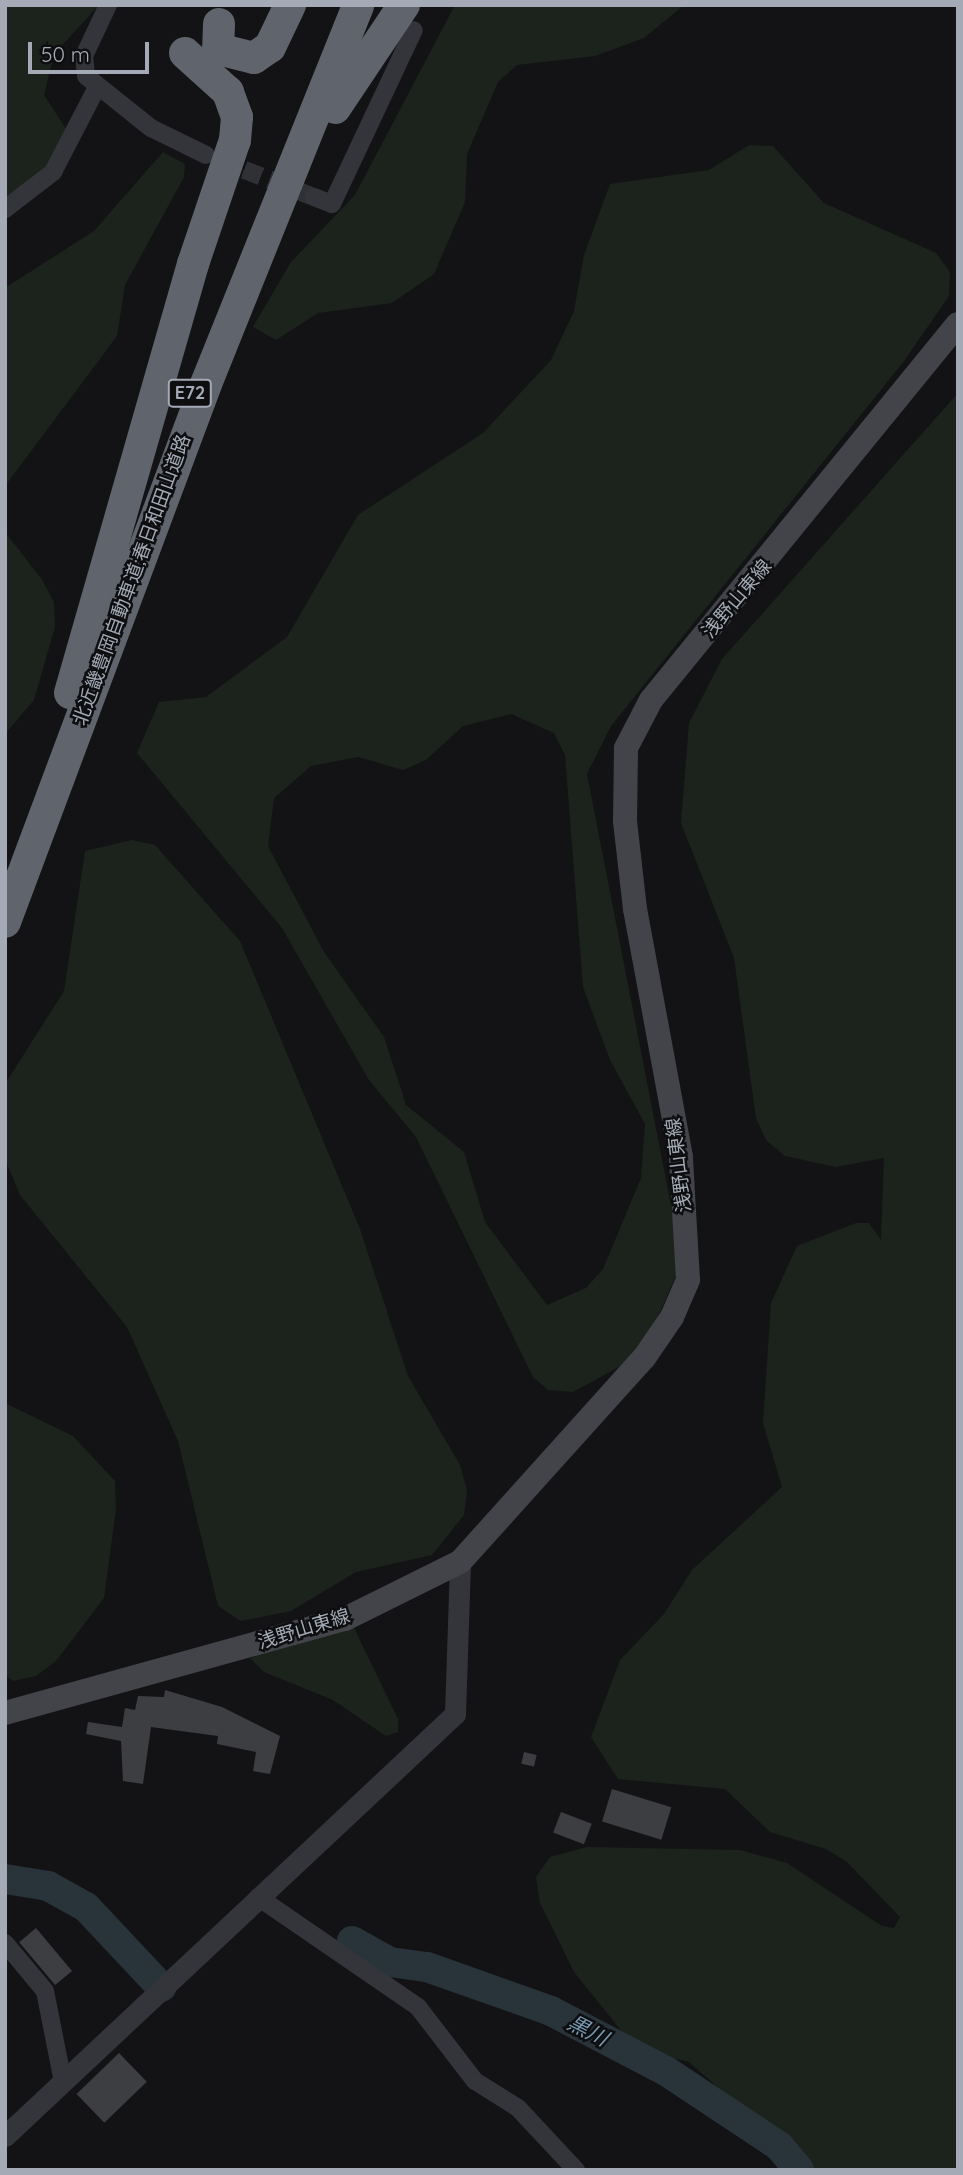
<!DOCTYPE html>
<meta charset="utf-8">
<style>
body{margin:0}
#map{position:relative;width:963px;height:2175px;overflow:hidden;background:#131315;font-family:Quicksand,"Noto Sans JP",sans-serif}
div>[style]{position:absolute}
[style*='--x']{left:calc(var(--x)*1px);top:calc(var(--y)*1px);width:calc(var(--w)*1px);rotate:calc(var(--a)*1deg)}
.green>*{inset:0;background:#1b231c}
.river>*{height:30px;margin:-15px;padding:0 15px;transform-origin:15px;border-radius:15px;background:#29333a}
.building>*{inset:0;background:#3d3e42;transform-origin:0 0}
.minor-tunnel>*{height:18px;margin-top:-9px;transform-origin:0;background:repeating-linear-gradient(90deg,#303135 0 18px,transparent 0 27px)}
.minor>*{height:18px;margin:-9px;padding:0 9px;transform-origin:9px;border-radius:9px;background:#34353a}
.tertiary>*{height:21px;margin:-10.5px;padding:0 10.5px;transform-origin:10.5px;border-radius:10.5px;background:#34353a}
.secondary>*{height:24px;margin:-12px;padding:0 12px;transform-origin:12px;border-radius:12px;background:#42444a}
.motorway>*{height:32px;margin:-16px;padding:0 16px;transform-origin:16px;border-radius:16px;background:#60646c}
span{translate:-50% -50%;white-space:nowrap;text-align:center;line-height:1.15;-webkit-text-stroke:5px #0e0e10;paint-order:stroke}
.shield-label span{padding:2px 5px;background:#0e0e10;border:2px solid;border-radius:5px;-webkit-text-stroke-width:0}
.shield-label{font-size:18px;color:#a4abb6;font-weight:700}
.street-label{font-size:19px;color:#a4abb6}
.water-label{font-size:21px;color:#789cb4;font-style:italic}
.frame{position:absolute;inset:0;border:7px solid #a4abb6;pointer-events:none}
.scale{position:absolute;left:28px;top:42px;width:121px;height:32px;box-sizing:border-box;border:4px solid #a4abb6;border-top:0;padding-left:9px;font-size:21px;line-height:24px;white-space:nowrap;color:#a4abb6;-webkit-text-stroke:5px #0e0e10;paint-order:stroke}
</style>
<div id="map">
<div class="green">
<i style="clip-path:polygon(5px 5px,99px 5px,54px 54px,44px 95px,70px 135px,67px 159px,5px 205px)"></i>
<i style="clip-path:polygon(455px 5px,684px 5px,644px 38px,595px 56px,517px 65px,498px 82px,467px 154px,465px 202px,434px 274px,392px 303px,318px 313px,276px 340px,253px 327px,291px 262px,355px 195px)"></i>
<i style="clip-path:polygon(evenodd,749px 145px,773px 146px,824px 203px,936px 253px,950px 272px,949px 296px,904px 361px,611px 726px,587px 774px,682px 1262px,641px 1355px,573px 1392px,548px 1390px,533px 1377px,416px 1137px,369px 1080px,282px 928px,137px 753px,159px 702px,206px 697px,287px 637px,358px 515px,483px 433px,551px 360px,574px 311px,584px 255px,610px 184px,709px 170px,749px 145px,511px 714px,554px 733px,565px 755px,583px 987px,610px 1060px,645px 1124px,641px 1178px,603px 1269px,586px 1288px,547px 1305px,485px 1222px,464px 1152px,406px 1105px,384px 1037px,324px 952px,268px 846px,274px 798px,311px 766px,358px 757px,403px 770px,426px 760px,463px 726px,511px 714px)"></i>
<i style="clip-path:polygon(163px 152px,185px 164px,184px 177px,125px 285px,117px 336px,5px 486px,5px 288px,94px 231px)"></i>
<i style="clip-path:polygon(958px 393px,958px 2170px,812px 2170px,689px 2062px,650px 2053px,628px 2039px,574px 1972px,540px 1903px,536px 1877px,550px 1857px,587px 1847px,740px 1850px,787px 1863px,882px 1926px,894px 1928px,900px 1917px,847px 1862px,826px 1849px,770px 1832px,725px 1789px,618px 1779px,591px 1737px,620px 1660px,664px 1614px,692px 1570px,782px 1487px,763px 1423px,771px 1303px,797px 1246px,856px 1223px,869px 1223px,881px 1240px,884px 1158px,836px 1167px,785px 1156px,766px 1140px,756px 1118px,734px 958px,681px 823px,689px 723px,722px 659px)"></i>
<i style="clip-path:polygon(5px 532px,41px 578px,54px 602px,55px 627px,34px 700px,5px 734px)"></i>
<i style="clip-path:polygon(132px 840px,155px 845px,240px 941px,360px 1229px,408px 1376px,460px 1465px,467px 1490px,464px 1515px,432px 1555px,356px 1572px,291px 1611px,241px 1621px,218px 1606px,178px 1441px,127px 1327px,20px 1195px,5px 1159px,5px 1084px,64px 991px,85px 851px)"></i>
<i style="clip-path:polygon(5px 1403px,73px 1436px,115px 1481px,116px 1509px,104px 1598px,56px 1661px,36px 1676px,13px 1681px,5px 1675px)"></i>
<i style="clip-path:polygon(354px 1628px,398px 1719px,398px 1732px,386px 1736px,333px 1700px,264px 1672px,250px 1658px)"></i>
</div>
<div class="river">
<i style="--x:5;--y:1879;--w:44;--a:9.2"></i>
<i style="--x:48;--y:1886;--w:43;--a:28.9"></i>
<i style="--x:86;--y:1907;--w:110;--a:46.8"></i>
<i style="--x:352;--y:1941;--w:43;--a:28.9"></i>
<i style="--x:390;--y:1962;--w:37;--a:8"></i>
<i style="--x:427;--y:1967;--w:132;--a:19.5"></i>
<i style="--x:551;--y:2011;--w:130;--a:27.6"></i>
<i style="--x:666;--y:2071;--w:136;--a:33.6"></i>
<i style="--x:779;--y:2146;--w:31;--a:50"></i>
</div>
<div class="building">
<i style="clip-path:polygon(165px 1690px,222px 1707px,280px 1736px,270px 1774px,253px 1771px,256px 1752px,217px 1744px,218px 1736px,151px 1727px,143px 1784px,123px 1781px,121px 1741px,86px 1734px,88px 1722px,122px 1727px,125px 1708px,135px 1710px,138px 1696px,164px 1697px)"></i>
<i style="left:524px;top:1752px;width:13px;height:12px;rotate:13deg"></i>
<i style="left:612px;top:1789px;width:62px;height:34px;rotate:17deg"></i>
<i style="left:561px;top:1812px;width:33px;height:22px;rotate:21deg"></i>
<i style="left:36px;top:1928px;width:56px;height:22px;rotate:50deg"></i>
<i style="left:119px;top:2053px;width:40px;height:59px;rotate:46deg"></i>
</div>
<div class="minor-tunnel">
<i style="--x:219;--y:160;--w:102;--a:21.3"></i>
</div>
<div class="minor">
<i style="--x:108;--y:5;--w:56;--a:115.2"></i>
<i style="--x:84;--y:56;--w:20;--a:84"></i>
<i style="--x:86;--y:76;--w:83;--a:38.7"></i>
<i style="--x:151;--y:128;--w:61;--a:26.1"></i>
<i style="--x:314;--y:197;--w:19;--a:21"></i>
<i style="--x:332;--y:204;--w:192;--a:-64.8"></i>
<i style="--x:5;--y:209;--w:61;--a:-37.6"></i>
<i style="--x:53;--y:172;--w:96;--a:-62.6"></i>
<i style="--x:258;--y:1897;--w:194;--a:34.5"></i>
<i style="--x:418;--y:2007;--w:93;--a:52.4"></i>
<i style="--x:475;--y:2081;--w:51;--a:32.1"></i>
<i style="--x:518;--y:2108;--w:85;--a:46.9"></i>
<i style="--x:5;--y:1943;--w:62;--a:50.2"></i>
<i style="--x:45;--y:1991;--w:93;--a:78.8"></i>
</div>
<div class="tertiary">
<i style="--x:5;--y:2136;--w:617;--a:-43.16"></i>
<i style="--x:455;--y:1714;--w:152;--a:-88.1"></i>
</div>
<div class="secondary">
<i style="--x:5;--y:1713;--w:353;--a:-15.5"></i>
<i style="--x:345;--y:1619;--w:128;--a:-26.4"></i>
<i style="--x:460;--y:1562;--w:275;--a:-48"></i>
<i style="--x:644;--y:1358;--w:50;--a:-55.7"></i>
<i style="--x:672;--y:1317;--w:40;--a:-66.6"></i>
<i style="--x:688;--y:1280;--w:123;--a:-93.3"></i>
<i style="--x:681;--y:1157;--w:252;--a:-100.5"></i>
<i style="--x:635;--y:909;--w:89;--a:-96.5"></i>
<i style="--x:625;--y:821;--w:73;--a:-89.2"></i>
<i style="--x:626;--y:748;--w:54;--a:-62.5"></i>
<i style="--x:651;--y:700;--w:485;--a:-50.8"></i>
</div>
<div class="motorway">
<i style="--x:219;--y:24;--w:25;--a:92"></i>
<i style="--x:218;--y:49;--w:37;--a:14"></i>
<i style="--x:254;--y:58;--w:19;--a:-35"></i>
<i style="--x:270;--y:47;--w:47;--a:-64.5"></i>
<i style="--x:335;--y:108;--w:124;--a:-56.2"></i>
<i style="--x:70;--y:693;--w:446;--a:-74"></i>
<i style="--x:193;--y:264;--w:131;--a:-71.3"></i>
<i style="--x:235;--y:140;--w:23;--a:-85"></i>
<i style="--x:237;--y:117;--w:27;--a:-110"></i>
<i style="--x:228;--y:92;--w:58;--a:-137.8"></i>
<i style="--x:5;--y:922;--w:574;--a:-69.51"></i>
<i style="--x:206;--y:384;--w:408;--a:-68.1"></i>
</div>
<div class="shield-label">
<span style="left:190px;top:393px">E72</span>
</div>
<div class="street-label">
<span style="left:132px;top:580px;rotate:-70deg">北近畿豊岡自動車道;春日和田山道路</span>
<span style="left:737px;top:599px;rotate:-50deg">浅野山東線</span>
<span style="left:679px;top:1165px;rotate:-97deg">浅野山東線</span>
<span style="left:304px;top:1629px;rotate:-17deg">浅野山東線</span>
</div>
<div class="water-label">
<span style="left:588px;top:2030px;rotate:27deg">黒川</span>
</div>
<div class="frame"></div>
<div class="scale">50 m</div>
</div>
